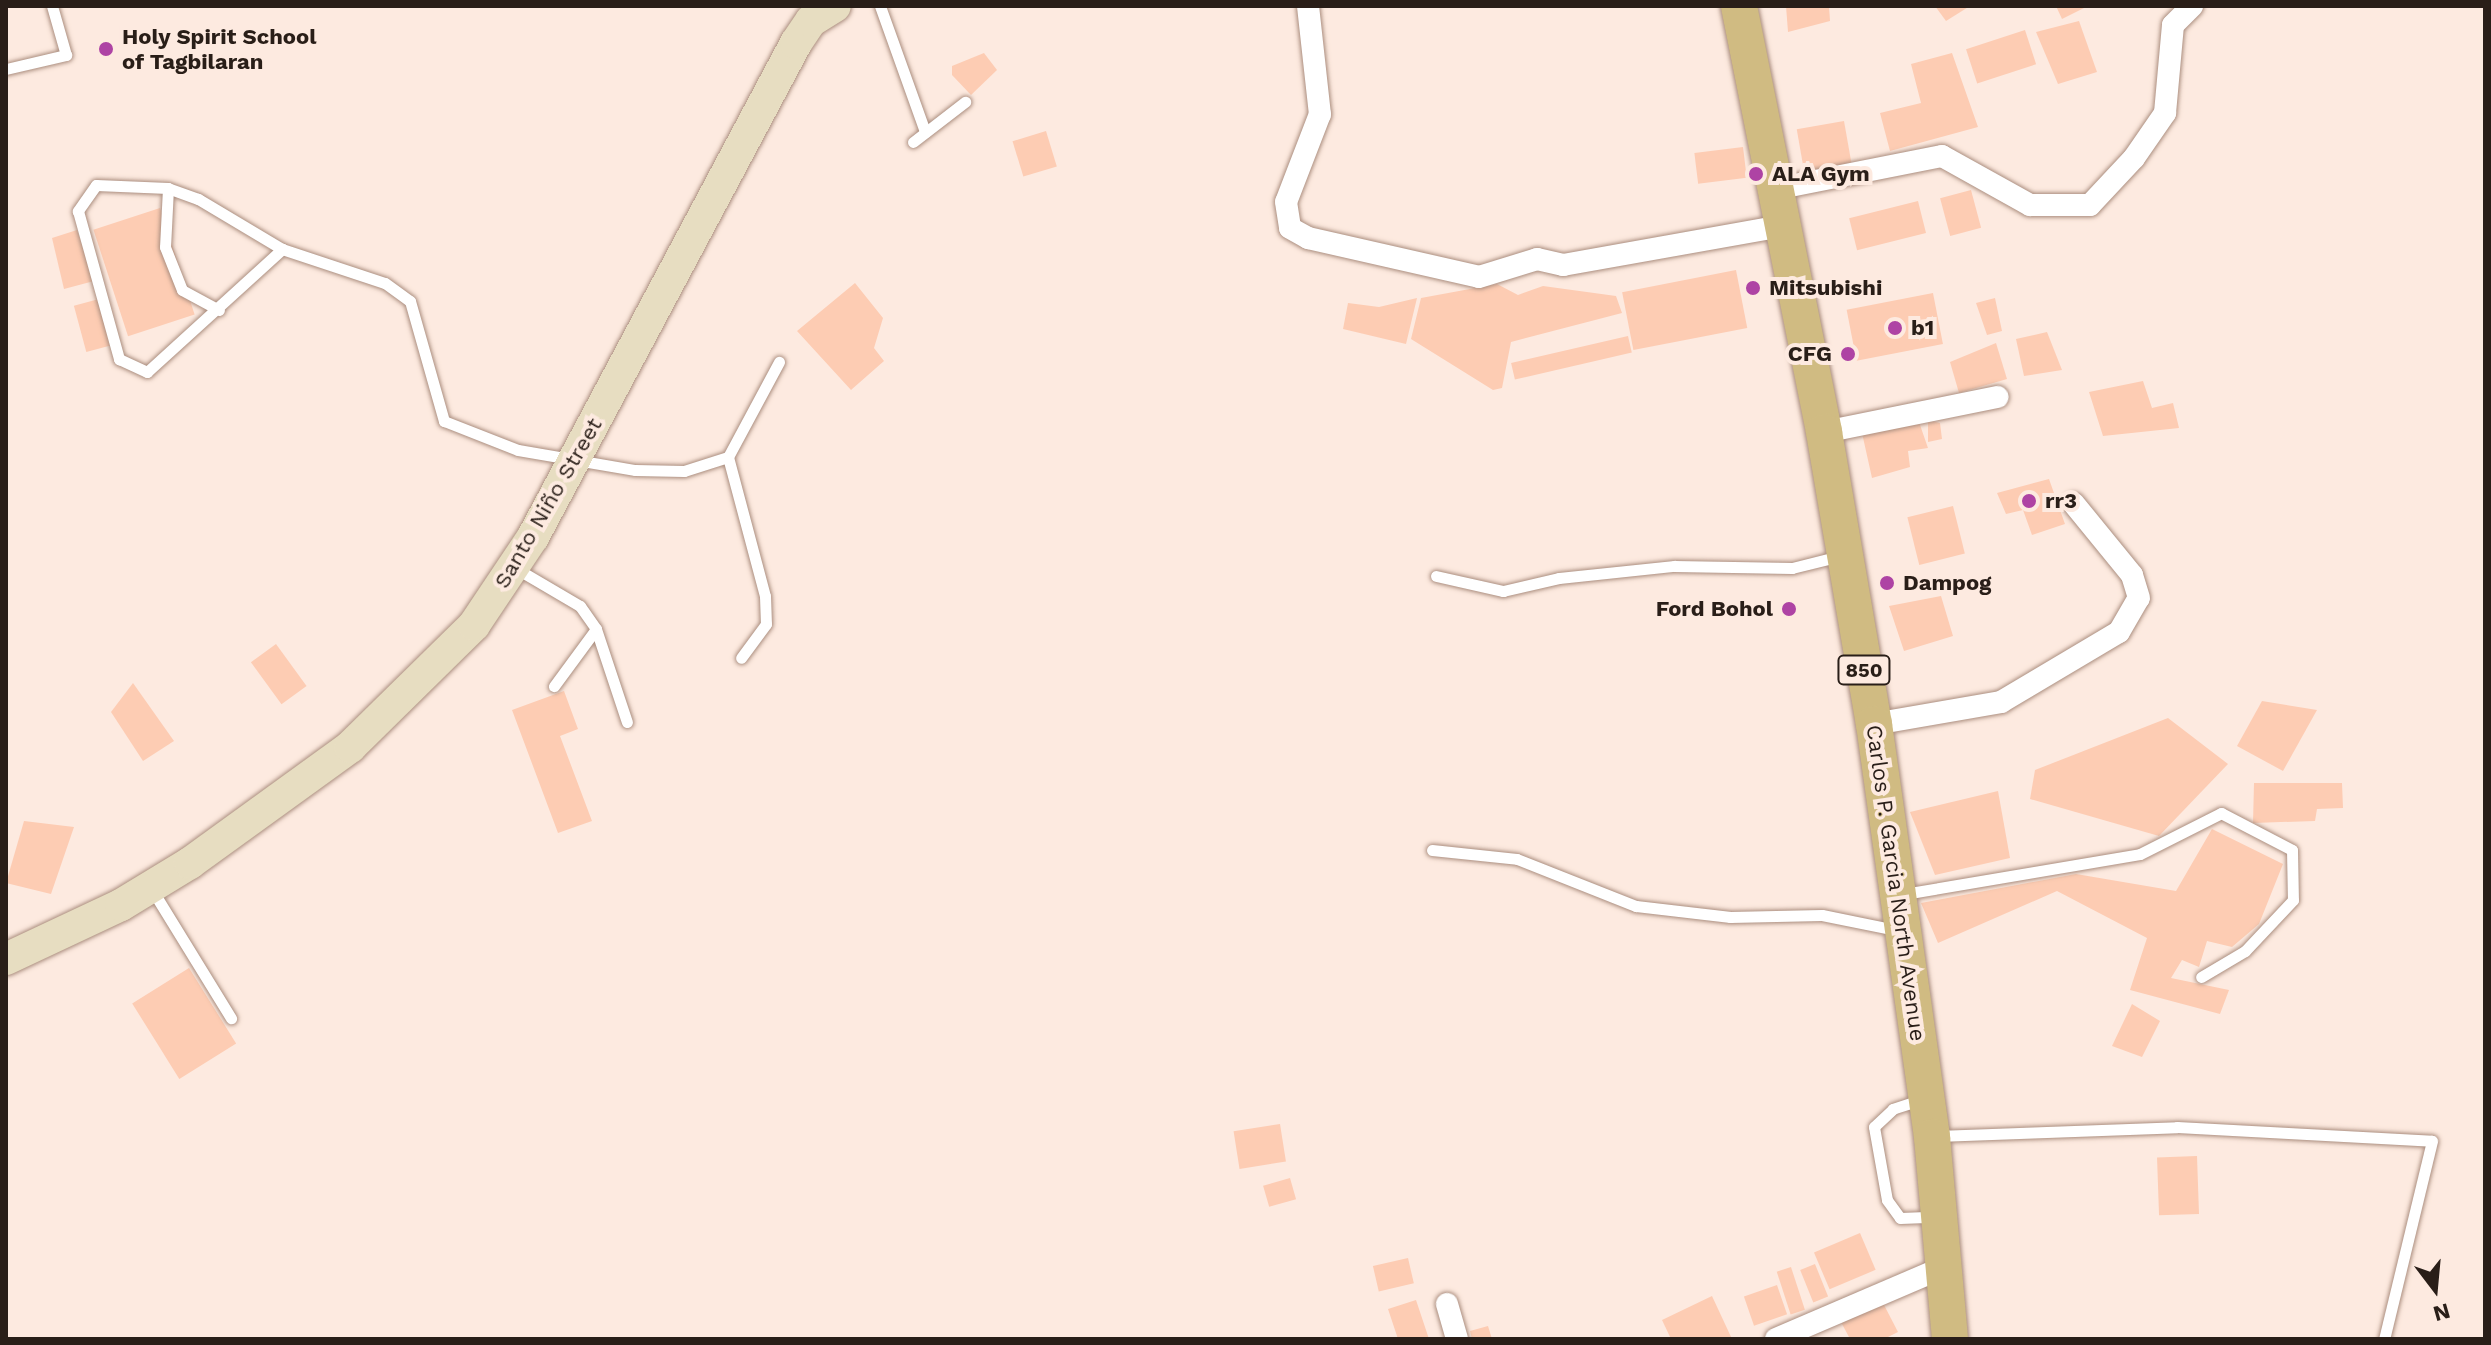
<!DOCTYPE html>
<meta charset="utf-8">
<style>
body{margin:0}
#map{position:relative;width:2491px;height:1345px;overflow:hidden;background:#fdeae0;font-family:"Work Sans",sans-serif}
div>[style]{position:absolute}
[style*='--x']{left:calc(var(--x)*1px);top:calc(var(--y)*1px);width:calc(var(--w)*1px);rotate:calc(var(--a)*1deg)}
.building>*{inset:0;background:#fdccb3;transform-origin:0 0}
.roads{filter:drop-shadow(0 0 2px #ab8e7f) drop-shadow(0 0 2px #ab8e7f)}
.lane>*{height:11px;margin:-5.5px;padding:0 5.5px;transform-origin:5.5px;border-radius:5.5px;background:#fff}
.street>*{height:22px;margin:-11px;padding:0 11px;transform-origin:11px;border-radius:11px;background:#fff}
.secondary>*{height:32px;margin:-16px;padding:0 16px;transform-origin:16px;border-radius:16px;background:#e7ddc1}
.primary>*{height:36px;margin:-18px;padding:0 18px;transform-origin:18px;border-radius:18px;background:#d0bb82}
.dots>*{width:22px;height:22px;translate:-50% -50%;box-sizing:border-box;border:4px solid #fdeae0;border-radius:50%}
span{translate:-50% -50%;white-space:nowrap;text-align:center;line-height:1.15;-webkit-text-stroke:8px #fdeae0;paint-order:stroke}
.shield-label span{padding:2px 6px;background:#fdeae0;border:2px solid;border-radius:6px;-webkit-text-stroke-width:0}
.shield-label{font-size:20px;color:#291e18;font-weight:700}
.poi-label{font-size:22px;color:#291e18;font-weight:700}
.left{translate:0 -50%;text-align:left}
.right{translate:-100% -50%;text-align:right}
.street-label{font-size:22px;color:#291e18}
.frame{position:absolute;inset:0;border:8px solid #291e18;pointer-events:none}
.north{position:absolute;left:2395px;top:1249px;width:80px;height:80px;-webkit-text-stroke:6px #fdeae0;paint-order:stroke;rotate:164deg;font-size:22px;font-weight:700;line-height:32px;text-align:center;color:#291e18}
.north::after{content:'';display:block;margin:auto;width:28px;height:36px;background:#291e18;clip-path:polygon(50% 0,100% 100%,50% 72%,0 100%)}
</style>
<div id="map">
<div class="building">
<i style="clip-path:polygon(1786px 6px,1829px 6px,1830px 21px,1788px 32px)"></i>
<i style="clip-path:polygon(1935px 6px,1970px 6px,1946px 21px)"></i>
<i style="clip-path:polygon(2056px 6px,2088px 6px,2062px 19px)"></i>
<i style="clip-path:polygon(2079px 21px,2097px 72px,2058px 84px,2036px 32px)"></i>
<i style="left:2025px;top:30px;width:36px;height:62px;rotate:72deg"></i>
<i style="clip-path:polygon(984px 53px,997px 70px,971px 95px,952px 75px,952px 66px)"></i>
<i style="clip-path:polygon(1952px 53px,1978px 127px,1890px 151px,1880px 113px,1921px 103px,1911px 64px)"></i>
<i style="left:1844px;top:121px;width:46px;height:48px;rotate:80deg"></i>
<i style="left:1046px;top:131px;width:37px;height:35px;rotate:73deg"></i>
<i style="left:1743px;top:147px;width:31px;height:49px;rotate:83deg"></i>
<i style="left:1971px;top:190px;width:39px;height:32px;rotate:75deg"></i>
<i style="left:1918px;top:201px;width:33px;height:71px;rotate:76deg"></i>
<i style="left:160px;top:208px;width:112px;height:70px;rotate:72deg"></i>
<i style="clip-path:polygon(77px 230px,94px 281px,64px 289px,52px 238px)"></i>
<i style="left:1736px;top:270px;width:59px;height:116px;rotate:79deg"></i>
<i style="clip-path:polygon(855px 283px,883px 318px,874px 348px,884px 361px,851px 390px,797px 331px)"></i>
<i style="clip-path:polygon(1497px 284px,1518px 295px,1543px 286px,1616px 296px,1622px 313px,1511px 342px,1502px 388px,1493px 390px,1411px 339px,1421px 298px)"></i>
<i style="left:1933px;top:293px;width:52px;height:88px;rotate:79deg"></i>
<i style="clip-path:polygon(1417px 298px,1406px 344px,1343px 329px,1348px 303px,1379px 307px)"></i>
<i style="clip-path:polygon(1995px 298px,2002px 331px,1987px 335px,1976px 303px)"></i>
<i style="left:99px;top:299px;width:48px;height:26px;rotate:75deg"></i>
<i style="clip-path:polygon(2047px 332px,2062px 370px,2024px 376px,2016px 339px)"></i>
<i style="left:1628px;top:336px;width:17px;height:120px;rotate:77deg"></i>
<i style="clip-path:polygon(1996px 343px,2007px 379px,1959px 393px,1950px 362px)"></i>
<i style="clip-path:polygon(2143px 381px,2152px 408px,2173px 403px,2179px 428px,2103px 436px,2089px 392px)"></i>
<i style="clip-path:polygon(1928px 420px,1940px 423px,1942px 439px,1928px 442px)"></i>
<i style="clip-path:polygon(1919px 422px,1928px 448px,1908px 451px,1910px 467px,1872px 478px,1862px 433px)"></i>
<i style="clip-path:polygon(2049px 479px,2065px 524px,2032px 535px,2023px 510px,2006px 514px,1997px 493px)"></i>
<i style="left:1953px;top:506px;width:49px;height:47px;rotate:76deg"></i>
<i style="clip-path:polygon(1941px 596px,1953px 636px,1904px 651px,1889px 606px)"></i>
<i style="left:276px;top:644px;width:52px;height:31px;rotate:54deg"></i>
<i style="clip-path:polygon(133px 683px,174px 741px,143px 761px,111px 712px)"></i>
<i style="clip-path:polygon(564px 691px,578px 729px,560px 736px,592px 821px,558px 833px,512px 710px)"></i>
<i style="clip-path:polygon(2262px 701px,2317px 710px,2283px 771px,2237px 746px)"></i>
<i style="clip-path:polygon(2168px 718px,2228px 764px,2159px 836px,2030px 799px,2035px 770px)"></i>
<i style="clip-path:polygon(2254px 783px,2342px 783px,2343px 808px,2317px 809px,2315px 821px,2253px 823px)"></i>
<i style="clip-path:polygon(1998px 791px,2010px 858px,1935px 875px,1910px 812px)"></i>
<i style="clip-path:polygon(24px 821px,74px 827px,51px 894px,6px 883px)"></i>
<i style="clip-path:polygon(2212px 829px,2283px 864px,2259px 924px,2232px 947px,2207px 941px,2199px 967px,2182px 960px,2171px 978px,2229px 990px,2220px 1014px,2130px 990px,2147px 938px,2057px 891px,1938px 943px,1921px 903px,2076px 874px,2176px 891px)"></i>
<i style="left:189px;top:968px;width:89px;height:67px;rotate:58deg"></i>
<i style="clip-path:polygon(2132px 1004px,2160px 1021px,2142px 1057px,2112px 1046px)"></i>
<i style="left:1280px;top:1124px;width:38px;height:47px;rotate:81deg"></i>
<i style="left:2197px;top:1156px;width:58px;height:40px;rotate:88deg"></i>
<i style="left:1290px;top:1178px;width:22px;height:28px;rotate:74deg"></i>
<i style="left:1860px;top:1233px;width:40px;height:50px;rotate:67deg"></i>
<i style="left:1408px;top:1258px;width:26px;height:36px;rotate:77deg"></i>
<i style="left:1815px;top:1264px;width:35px;height:16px;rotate:68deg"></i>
<i style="left:1791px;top:1267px;width:45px;height:15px;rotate:72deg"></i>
<i style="left:1777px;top:1285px;width:31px;height:35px;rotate:71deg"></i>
<i style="clip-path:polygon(1712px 1296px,1732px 1339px,1671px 1339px,1662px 1320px)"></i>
<i style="clip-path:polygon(1416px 1300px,1429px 1339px,1398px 1339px,1388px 1309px)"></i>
<i style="clip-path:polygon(1882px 1301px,1898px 1332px,1884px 1339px,1850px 1339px,1841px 1322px)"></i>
<i style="clip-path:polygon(1488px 1326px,1492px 1339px,1472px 1339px,1470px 1331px)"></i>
</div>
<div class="roads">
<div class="lane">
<i style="--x:880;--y:6;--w:134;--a:70.3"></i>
<i style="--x:6;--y:69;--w:62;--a:-13.1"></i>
<i style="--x:66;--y:55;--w:51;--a:-105.9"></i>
<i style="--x:913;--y:142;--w:66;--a:-37.6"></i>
<i style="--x:168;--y:188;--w:59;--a:92.9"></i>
<i style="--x:165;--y:247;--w:46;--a:68.4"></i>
<i style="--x:182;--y:290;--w:42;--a:28.4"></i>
<i style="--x:282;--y:249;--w:98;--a:-149.2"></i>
<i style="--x:198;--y:199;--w:32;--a:-160"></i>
<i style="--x:168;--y:188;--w:72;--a:-177.6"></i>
<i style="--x:96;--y:185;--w:32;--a:125"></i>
<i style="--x:78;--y:211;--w:154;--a:74.5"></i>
<i style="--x:119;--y:359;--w:31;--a:25"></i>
<i style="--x:147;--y:372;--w:183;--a:-42.3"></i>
<i style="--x:282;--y:249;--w:108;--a:18.3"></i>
<i style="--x:385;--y:283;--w:31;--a:36"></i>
<i style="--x:410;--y:301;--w:125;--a:74.2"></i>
<i style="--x:444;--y:421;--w:79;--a:21.4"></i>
<i style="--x:518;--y:450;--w:119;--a:9.7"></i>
<i style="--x:635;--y:470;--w:49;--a:1.2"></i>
<i style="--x:684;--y:471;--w:46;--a:-17.7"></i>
<i style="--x:728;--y:457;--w:108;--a:-61.8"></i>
<i style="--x:728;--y:457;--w:144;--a:75.1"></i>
<i style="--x:765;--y:596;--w:28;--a:88"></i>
<i style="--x:766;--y:624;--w:42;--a:126.3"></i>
<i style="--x:517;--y:569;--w:73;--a:30.4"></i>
<i style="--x:580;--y:606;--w:28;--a:55"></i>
<i style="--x:596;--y:629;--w:71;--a:126.4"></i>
<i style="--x:1436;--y:576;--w:69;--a:12.6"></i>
<i style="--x:1503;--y:591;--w:57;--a:-13.1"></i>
<i style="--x:1559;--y:578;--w:116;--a:-6"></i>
<i style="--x:1674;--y:566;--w:118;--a:1"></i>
<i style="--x:1792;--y:568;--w:49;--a:-14"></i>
<i style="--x:596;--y:629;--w:98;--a:71.6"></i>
<i style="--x:1432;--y:850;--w:85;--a:6"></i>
<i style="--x:1517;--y:859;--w:128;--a:21.6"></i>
<i style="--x:1636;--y:906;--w:95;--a:6.7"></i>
<i style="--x:1730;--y:917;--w:92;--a:-1.2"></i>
<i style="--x:1822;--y:915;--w:76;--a:11.5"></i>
<i style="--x:151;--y:888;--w:153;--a:58.4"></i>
<i style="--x:1904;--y:894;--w:239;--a:-9.6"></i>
<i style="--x:2140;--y:854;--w:91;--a:-26.8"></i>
<i style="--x:2221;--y:813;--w:80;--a:27.5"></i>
<i style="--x:2292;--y:850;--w:50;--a:88.9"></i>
<i style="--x:2293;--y:900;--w:70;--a:133.3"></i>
<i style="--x:2245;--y:951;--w:51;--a:149.4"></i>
<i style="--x:1923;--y:1099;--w:32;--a:162"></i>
<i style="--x:1893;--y:1109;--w:26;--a:137"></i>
<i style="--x:1874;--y:1127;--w:74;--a:79.9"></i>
<i style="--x:1887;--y:1200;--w:22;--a:54"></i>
<i style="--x:1900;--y:1218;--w:33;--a:-2"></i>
<i style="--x:1937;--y:1136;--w:240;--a:-2.1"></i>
<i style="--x:2177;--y:1127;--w:255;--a:3.1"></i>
<i style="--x:2432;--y:1141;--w:204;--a:103.6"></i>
</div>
<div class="street">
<i style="--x:1308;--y:6;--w:109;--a:83.7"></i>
<i style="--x:1320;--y:114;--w:94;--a:111.1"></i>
<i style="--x:1286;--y:202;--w:26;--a:81"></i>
<i style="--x:1290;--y:228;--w:21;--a:29"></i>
<i style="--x:1308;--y:238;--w:175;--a:12.8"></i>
<i style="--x:1479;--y:277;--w:61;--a:-17.2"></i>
<i style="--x:1537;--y:259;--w:27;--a:13"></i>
<i style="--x:1563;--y:265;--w:223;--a:-10.1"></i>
<i style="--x:1775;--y:189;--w:170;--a:-11.2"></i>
<i style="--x:1942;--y:156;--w:101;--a:29.1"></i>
<i style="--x:2030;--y:205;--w:60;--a:0"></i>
<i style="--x:2090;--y:205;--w:64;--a:-46.9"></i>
<i style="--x:2134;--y:158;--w:55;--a:-55.4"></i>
<i style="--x:2165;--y:113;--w:88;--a:-84.8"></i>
<i style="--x:2173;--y:25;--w:27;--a:-45"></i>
<i style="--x:1824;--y:432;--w:177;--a:-11.4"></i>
<i style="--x:1874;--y:724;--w:129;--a:-9.8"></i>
<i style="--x:2001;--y:702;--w:137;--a:-30.7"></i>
<i style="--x:2119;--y:632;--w:39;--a:-60"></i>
<i style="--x:2139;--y:598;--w:24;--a:-107"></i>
<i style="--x:2132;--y:575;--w:92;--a:-129.2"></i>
<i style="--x:1447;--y:1304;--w:36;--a:74"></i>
<i style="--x:1776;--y:1339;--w:181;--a:-23.2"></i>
</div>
<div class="secondary">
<i style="--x:6;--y:959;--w:127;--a:-25.2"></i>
<i style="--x:121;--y:905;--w:81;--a:-31.3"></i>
<i style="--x:190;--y:863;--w:198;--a:-35.9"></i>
<i style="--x:350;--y:747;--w:174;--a:-44.5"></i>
<i style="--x:474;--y:625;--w:106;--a:-56.2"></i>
<i style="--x:533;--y:537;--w:560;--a:-61.97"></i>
<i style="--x:796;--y:43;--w:27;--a:-56"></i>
<i style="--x:811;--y:21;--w:28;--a:-32"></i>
</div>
<div class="primary">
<i style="--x:1739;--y:6;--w:434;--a:78.7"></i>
<i style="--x:1824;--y:432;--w:296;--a:80.3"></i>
<i style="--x:1874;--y:724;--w:417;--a:82"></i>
<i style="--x:1932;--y:1137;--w:203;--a:84.9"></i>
</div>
</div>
<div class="dots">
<i style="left:106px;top:49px;background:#ae43a4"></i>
<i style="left:1756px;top:174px;background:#ae43a4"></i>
<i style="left:1753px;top:288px;background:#ae43a4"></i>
<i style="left:1895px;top:328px;background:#ae43a4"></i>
<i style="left:1848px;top:354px;background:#ae43a4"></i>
<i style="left:2029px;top:501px;background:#ae43a4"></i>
<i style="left:1887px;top:583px;background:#ae43a4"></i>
<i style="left:1789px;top:609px;background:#ae43a4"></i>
</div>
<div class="shield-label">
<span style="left:1864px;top:670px">850</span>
</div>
<div class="poi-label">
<span class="left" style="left:122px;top:49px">Holy Spirit School<br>of Tagbilaran</span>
<span class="left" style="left:1772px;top:174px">ALA Gym</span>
<span class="left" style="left:1769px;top:288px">Mitsubishi</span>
<span class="left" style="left:1911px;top:328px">b1</span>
<span class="right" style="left:1832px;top:354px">CFG</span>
<span class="left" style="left:2045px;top:501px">rr3</span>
<span class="left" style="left:1903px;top:583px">Dampog</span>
<span class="right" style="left:1773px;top:609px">Ford Bohol</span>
</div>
<div class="street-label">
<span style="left:548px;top:503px;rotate:-60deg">Santo Niño Street</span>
<span style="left:1896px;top:883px;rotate:82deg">Carlos P. Garcia North Avenue</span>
</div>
<div class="frame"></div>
<div class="north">N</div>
</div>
